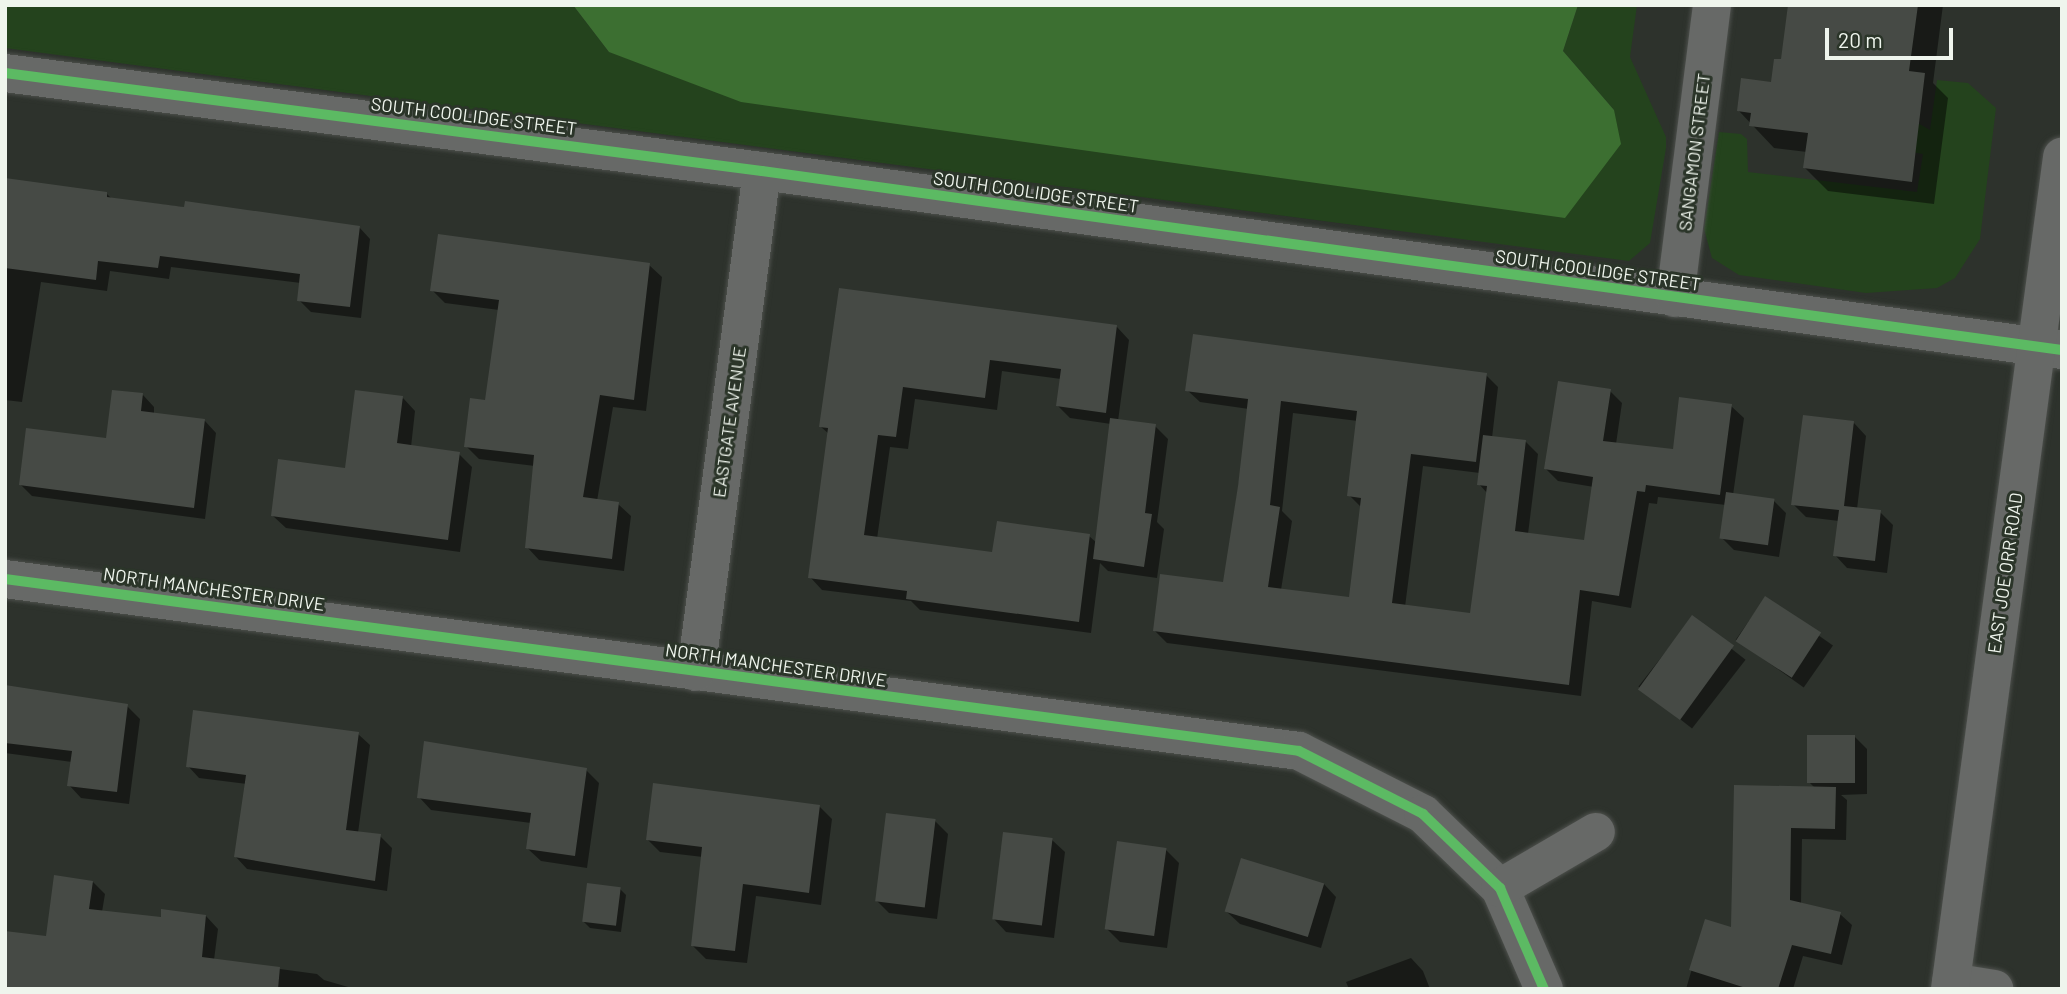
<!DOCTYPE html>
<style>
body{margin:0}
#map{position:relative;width:2067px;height:994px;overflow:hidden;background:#2d322c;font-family:Barlow,sans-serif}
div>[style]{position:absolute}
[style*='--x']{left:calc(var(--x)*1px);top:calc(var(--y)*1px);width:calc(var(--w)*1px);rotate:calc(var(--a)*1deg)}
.green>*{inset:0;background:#24431d}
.forest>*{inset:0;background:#3c6f31}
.shadow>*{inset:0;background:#0007;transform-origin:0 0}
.building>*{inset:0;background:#464a45;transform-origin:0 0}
.roads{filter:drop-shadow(0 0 2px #4d504c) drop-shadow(0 0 2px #4d504c)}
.minor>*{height:38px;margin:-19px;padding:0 19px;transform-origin:19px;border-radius:19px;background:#676967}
.cycleway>*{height:10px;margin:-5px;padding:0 5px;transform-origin:5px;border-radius:5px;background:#5cba63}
span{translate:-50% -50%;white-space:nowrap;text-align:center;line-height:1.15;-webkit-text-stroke:6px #2b3529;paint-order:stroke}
.street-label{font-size:18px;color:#eff5ed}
.frame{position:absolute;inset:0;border:7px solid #eff5ed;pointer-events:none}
.scale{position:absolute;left:1825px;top:28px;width:128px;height:32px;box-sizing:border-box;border:4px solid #eff5ed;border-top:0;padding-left:9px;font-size:21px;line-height:24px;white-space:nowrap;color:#eff5ed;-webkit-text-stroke:5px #2b3529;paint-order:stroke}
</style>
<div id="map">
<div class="green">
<i style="clip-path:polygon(5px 5px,573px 5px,609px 52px,1614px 110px,1563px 51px,1578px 5px,1637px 5px,1630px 57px,1666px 137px,1666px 148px,1650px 243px,1629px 261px,5px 48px)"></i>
<i style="clip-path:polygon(1937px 80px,1968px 83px,1996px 108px,1980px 239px,1955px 278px,1937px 288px,1866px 293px,1739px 275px,1712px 258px,1704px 229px,1719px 132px,1741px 134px,1747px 139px,1748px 172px,1917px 192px,1923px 154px,1912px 152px,1916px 122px,1930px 130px)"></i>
</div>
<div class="forest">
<i style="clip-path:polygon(573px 5px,1578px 5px,1563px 51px,1614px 110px,1621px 144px,1565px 218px,741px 102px,609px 52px)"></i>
</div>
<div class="shadow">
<i style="clip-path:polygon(1790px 5px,1943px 5px,1933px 83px,1948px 98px,1934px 204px,1828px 191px,1805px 168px,1807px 152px,1774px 148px,1739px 111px,1772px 84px,1783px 61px)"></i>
<i style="clip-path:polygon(5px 180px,107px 194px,112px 199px,359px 227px,370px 239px,361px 318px,311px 312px,299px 300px,301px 283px,171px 267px,169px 279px,110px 271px,107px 291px,41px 282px,22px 402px,5px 400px)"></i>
<i style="clip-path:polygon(649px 265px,662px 277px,646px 411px,613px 407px,597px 501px,618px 504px,631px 516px,624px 571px,539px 560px,527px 547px,535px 466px,479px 459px,466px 446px,486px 402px,499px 310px,445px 303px,432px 290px)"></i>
<i style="clip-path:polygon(evenodd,840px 290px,1117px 327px,1129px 340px,1118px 421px,1155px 426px,1168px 439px,1157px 522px,1164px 529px,1157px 578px,1108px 571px,1100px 563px,1091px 633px,920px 610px,911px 601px,822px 590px,810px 577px,829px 434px,821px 427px,840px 290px,1002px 371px,1061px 379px,1058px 406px,1070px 418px,1111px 424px,1097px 543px,1089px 536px,993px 554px,877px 539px,890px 447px,908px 449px,915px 399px,997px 410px,1002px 371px)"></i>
<i style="clip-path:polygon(evenodd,1486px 375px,1498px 387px,1492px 438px,1526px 442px,1538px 454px,1528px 534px,1585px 542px,1594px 487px,1558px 481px,1546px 469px,1610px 391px,1622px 403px,1616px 444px,1674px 451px,1731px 406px,1744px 418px,1733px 495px,1773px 500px,1786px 513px,1779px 557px,1734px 550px,1721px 537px,1726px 505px,1658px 497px,1657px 504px,1649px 503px,1631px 608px,1592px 601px,1581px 696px,1167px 643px,1155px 631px,1225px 584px,1249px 409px,1200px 402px,1187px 390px,1486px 375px,1293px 413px,1358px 421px,1349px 495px,1362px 508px,1350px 599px,1281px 590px,1292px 521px,1282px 511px,1293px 413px,1486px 375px,1423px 466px,1480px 473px,1479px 484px,1487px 493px,1472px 615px,1405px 607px,1423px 466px)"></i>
<i style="clip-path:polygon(143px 395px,154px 407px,154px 414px,205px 421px,216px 433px,205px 519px,32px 496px,20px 484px,107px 440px)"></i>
<i style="clip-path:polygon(403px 398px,415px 411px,411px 447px,459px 454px,472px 467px,460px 552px,286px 528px,273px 516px,347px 470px)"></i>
<i style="clip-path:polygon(1854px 423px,1866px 436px,1857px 509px,1880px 512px,1893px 525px,1887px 573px,1847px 568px,1835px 555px,1839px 521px,1806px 517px,1793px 504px)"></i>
<i style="left:1765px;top:598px;width:83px;height:51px;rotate:35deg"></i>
<i style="left:1692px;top:618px;width:68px;height:87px;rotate:38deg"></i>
<i style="clip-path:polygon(5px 688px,127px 706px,140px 719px,129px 804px,81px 798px,69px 785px,72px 762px,5px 753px)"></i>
<i style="clip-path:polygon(358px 734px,370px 745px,358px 833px,380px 836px,392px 848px,387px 891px,247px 869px,236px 857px,247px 784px,199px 778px,188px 766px)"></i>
<i style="clip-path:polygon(1854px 736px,1867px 749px,1867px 794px,1841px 795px,1847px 800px,1846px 840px,1802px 839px,1801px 905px,1840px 914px,1852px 925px,1842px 965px,1803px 956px,1793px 989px,1686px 989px,1706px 921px,1733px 930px,1736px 786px,1815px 788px,1809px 782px)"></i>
<i style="clip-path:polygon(426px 743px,586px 770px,599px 783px,587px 868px,541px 861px,528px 849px,531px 823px,431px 810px,419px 797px)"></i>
<i style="clip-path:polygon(819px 806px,832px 819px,821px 905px,756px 896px,747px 963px,706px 959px,693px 946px,703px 857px,660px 852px,647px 839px)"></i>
<i style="clip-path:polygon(935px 821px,948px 834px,937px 919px,889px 913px,876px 900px)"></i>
<i style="clip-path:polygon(1052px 840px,1065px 852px,1054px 938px,1006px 932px,994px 919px)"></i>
<i style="clip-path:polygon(1166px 850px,1179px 863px,1167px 948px,1120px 942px,1107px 929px)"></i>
<i style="clip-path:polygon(93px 882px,105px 894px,102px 912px,162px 919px,206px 916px,218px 929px,214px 960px,317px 974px,324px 980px,355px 989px,5px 989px)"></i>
<i style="clip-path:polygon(1324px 884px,1336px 897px,1321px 948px,1240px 924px,1227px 912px)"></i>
<i style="clip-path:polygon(620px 889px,626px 895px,621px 932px,590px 928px,584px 922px)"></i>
<i style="clip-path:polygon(1411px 958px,1423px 971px,1430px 989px,1349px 989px,1346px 982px)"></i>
</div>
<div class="building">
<i style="clip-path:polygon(1788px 5px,1918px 5px,1909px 71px,1925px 73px,1912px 182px,1803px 168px,1808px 133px,1749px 126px,1751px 113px,1737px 111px,1741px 78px,1771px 82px,1774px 59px,1781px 59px)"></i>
<i style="clip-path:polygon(5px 178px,107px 192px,107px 197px,184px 207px,185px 201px,360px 226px,350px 307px,297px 301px,300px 274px,160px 256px,158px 268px,98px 261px,96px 280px,5px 268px)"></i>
<i style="clip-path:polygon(438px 234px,650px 263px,634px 400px,600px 395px,583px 497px,619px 502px,612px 559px,525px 548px,534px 455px,464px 447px,470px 398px,485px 400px,499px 300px,430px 291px)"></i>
<i style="clip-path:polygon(839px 288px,1117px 325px,1106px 413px,1056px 406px,1061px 369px,990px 360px,985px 398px,903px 387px,896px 437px,878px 435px,864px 535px,992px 552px,997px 521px,1090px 534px,1079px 622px,906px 599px,907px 591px,808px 578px,828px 428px,819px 427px)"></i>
<i style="clip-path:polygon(evenodd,1193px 334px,1487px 373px,1476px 462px,1411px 454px,1392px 603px,1470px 613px,1487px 486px,1477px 485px,1483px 435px,1526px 440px,1515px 531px,1584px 540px,1593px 477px,1544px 469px,1558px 381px,1611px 389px,1603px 441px,1673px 449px,1679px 397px,1732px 404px,1720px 495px,1646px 485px,1645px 492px,1637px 491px,1619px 596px,1580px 590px,1569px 685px,1153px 631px,1160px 574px,1223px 582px,1238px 486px,1248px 399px,1185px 391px,1193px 334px,1281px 401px,1357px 411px,1347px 496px,1361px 498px,1349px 597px,1268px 587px,1280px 507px,1270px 505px,1281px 401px)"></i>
<i style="clip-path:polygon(112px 390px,143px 393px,141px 411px,205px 419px,194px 508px,19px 485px,26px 428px,106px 438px)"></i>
<i style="clip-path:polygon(355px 390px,403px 396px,397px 443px,460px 452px,448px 540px,271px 516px,278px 459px,345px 468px)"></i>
<i style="clip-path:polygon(1803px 415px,1854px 421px,1844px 506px,1881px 510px,1875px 561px,1833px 556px,1839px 510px,1791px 505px)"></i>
<i style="clip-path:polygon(1110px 418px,1156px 424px,1145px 513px,1152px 514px,1144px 567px,1093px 559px)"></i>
<i style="left:1726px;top:492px;width:49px;height:47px;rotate:8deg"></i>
<i style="left:1765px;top:596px;width:67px;height:54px;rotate:33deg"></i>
<i style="left:1692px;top:615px;width:52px;height:92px;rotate:36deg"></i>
<i style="clip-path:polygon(5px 685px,128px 704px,117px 792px,67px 786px,72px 751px,5px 743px)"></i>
<i style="clip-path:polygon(193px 710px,359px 732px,346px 830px,381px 834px,375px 881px,234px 857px,246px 775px,186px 767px)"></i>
<i style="left:1807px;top:735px;width:48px;height:48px"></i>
<i style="clip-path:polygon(424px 741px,587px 768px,575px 856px,526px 849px,531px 813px,417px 798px)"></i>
<i style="clip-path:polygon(653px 783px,820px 805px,809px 893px,743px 884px,735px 951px,691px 946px,702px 847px,646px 840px)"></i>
<i style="clip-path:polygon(1734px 785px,1836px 787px,1835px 829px,1791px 828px,1790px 900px,1841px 912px,1831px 954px,1792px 945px,1778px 989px,1749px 989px,1689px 970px,1705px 919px,1731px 927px)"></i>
<i style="left:886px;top:813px;width:50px;height:89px;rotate:7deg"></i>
<i style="left:1003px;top:832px;width:50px;height:88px;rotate:7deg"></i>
<i style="left:1117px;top:841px;width:50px;height:89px;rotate:8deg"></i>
<i style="left:1241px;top:858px;width:87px;height:56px;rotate:17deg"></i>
<i style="clip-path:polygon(54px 875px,93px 881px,89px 909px,161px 917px,161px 909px,206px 915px,202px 957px,280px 967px,278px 989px,5px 989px,5px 931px,46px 936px)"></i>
<i style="left:587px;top:883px;width:34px;height:39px;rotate:7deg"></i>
</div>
<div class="roads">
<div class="minor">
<i style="--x:5;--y:73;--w:763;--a:7.38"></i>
<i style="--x:762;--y:171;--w:1312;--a:7.84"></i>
<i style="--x:1675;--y:298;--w:295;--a:-82.8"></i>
<i style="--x:5;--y:579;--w:1305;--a:7.57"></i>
<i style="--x:1299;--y:751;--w:139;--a:26.9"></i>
<i style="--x:1423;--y:814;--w:107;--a:43.9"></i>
<i style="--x:1500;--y:888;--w:110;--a:66.5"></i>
<i style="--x:696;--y:672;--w:505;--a:-82.5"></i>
<i style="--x:1500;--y:888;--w:111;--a:-30.3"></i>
<i style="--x:1951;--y:982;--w:44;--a:9.2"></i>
<i style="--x:1950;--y:989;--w:840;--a:-82.33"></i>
</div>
</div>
<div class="cycleway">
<i style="--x:5;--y:73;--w:763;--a:7.38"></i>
<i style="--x:762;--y:171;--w:1312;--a:7.84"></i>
<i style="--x:5;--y:579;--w:1305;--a:7.57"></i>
<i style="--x:1299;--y:751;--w:139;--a:26.9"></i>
<i style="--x:1423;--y:814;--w:107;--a:43.9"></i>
<i style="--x:1500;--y:888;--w:110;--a:66.5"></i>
</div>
<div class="street-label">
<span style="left:474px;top:116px;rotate:7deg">SOUTH COOLIDGE STREET</span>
<span style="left:1694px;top:152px;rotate:-83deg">SANGAMON STREET</span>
<span style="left:1036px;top:192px;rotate:8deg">SOUTH COOLIDGE STREET</span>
<span style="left:1598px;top:270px;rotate:8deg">SOUTH COOLIDGE STREET</span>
<span style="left:729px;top:422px;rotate:-82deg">EASTGATE AVENUE</span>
<span style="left:2005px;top:573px;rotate:-82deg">EAST JOE ORR ROAD</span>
<span style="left:214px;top:589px;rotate:8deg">NORTH MANCHESTER DRIVE</span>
<span style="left:776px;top:665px;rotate:8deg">NORTH MANCHESTER DRIVE</span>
</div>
<div class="frame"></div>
<div class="scale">20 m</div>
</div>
